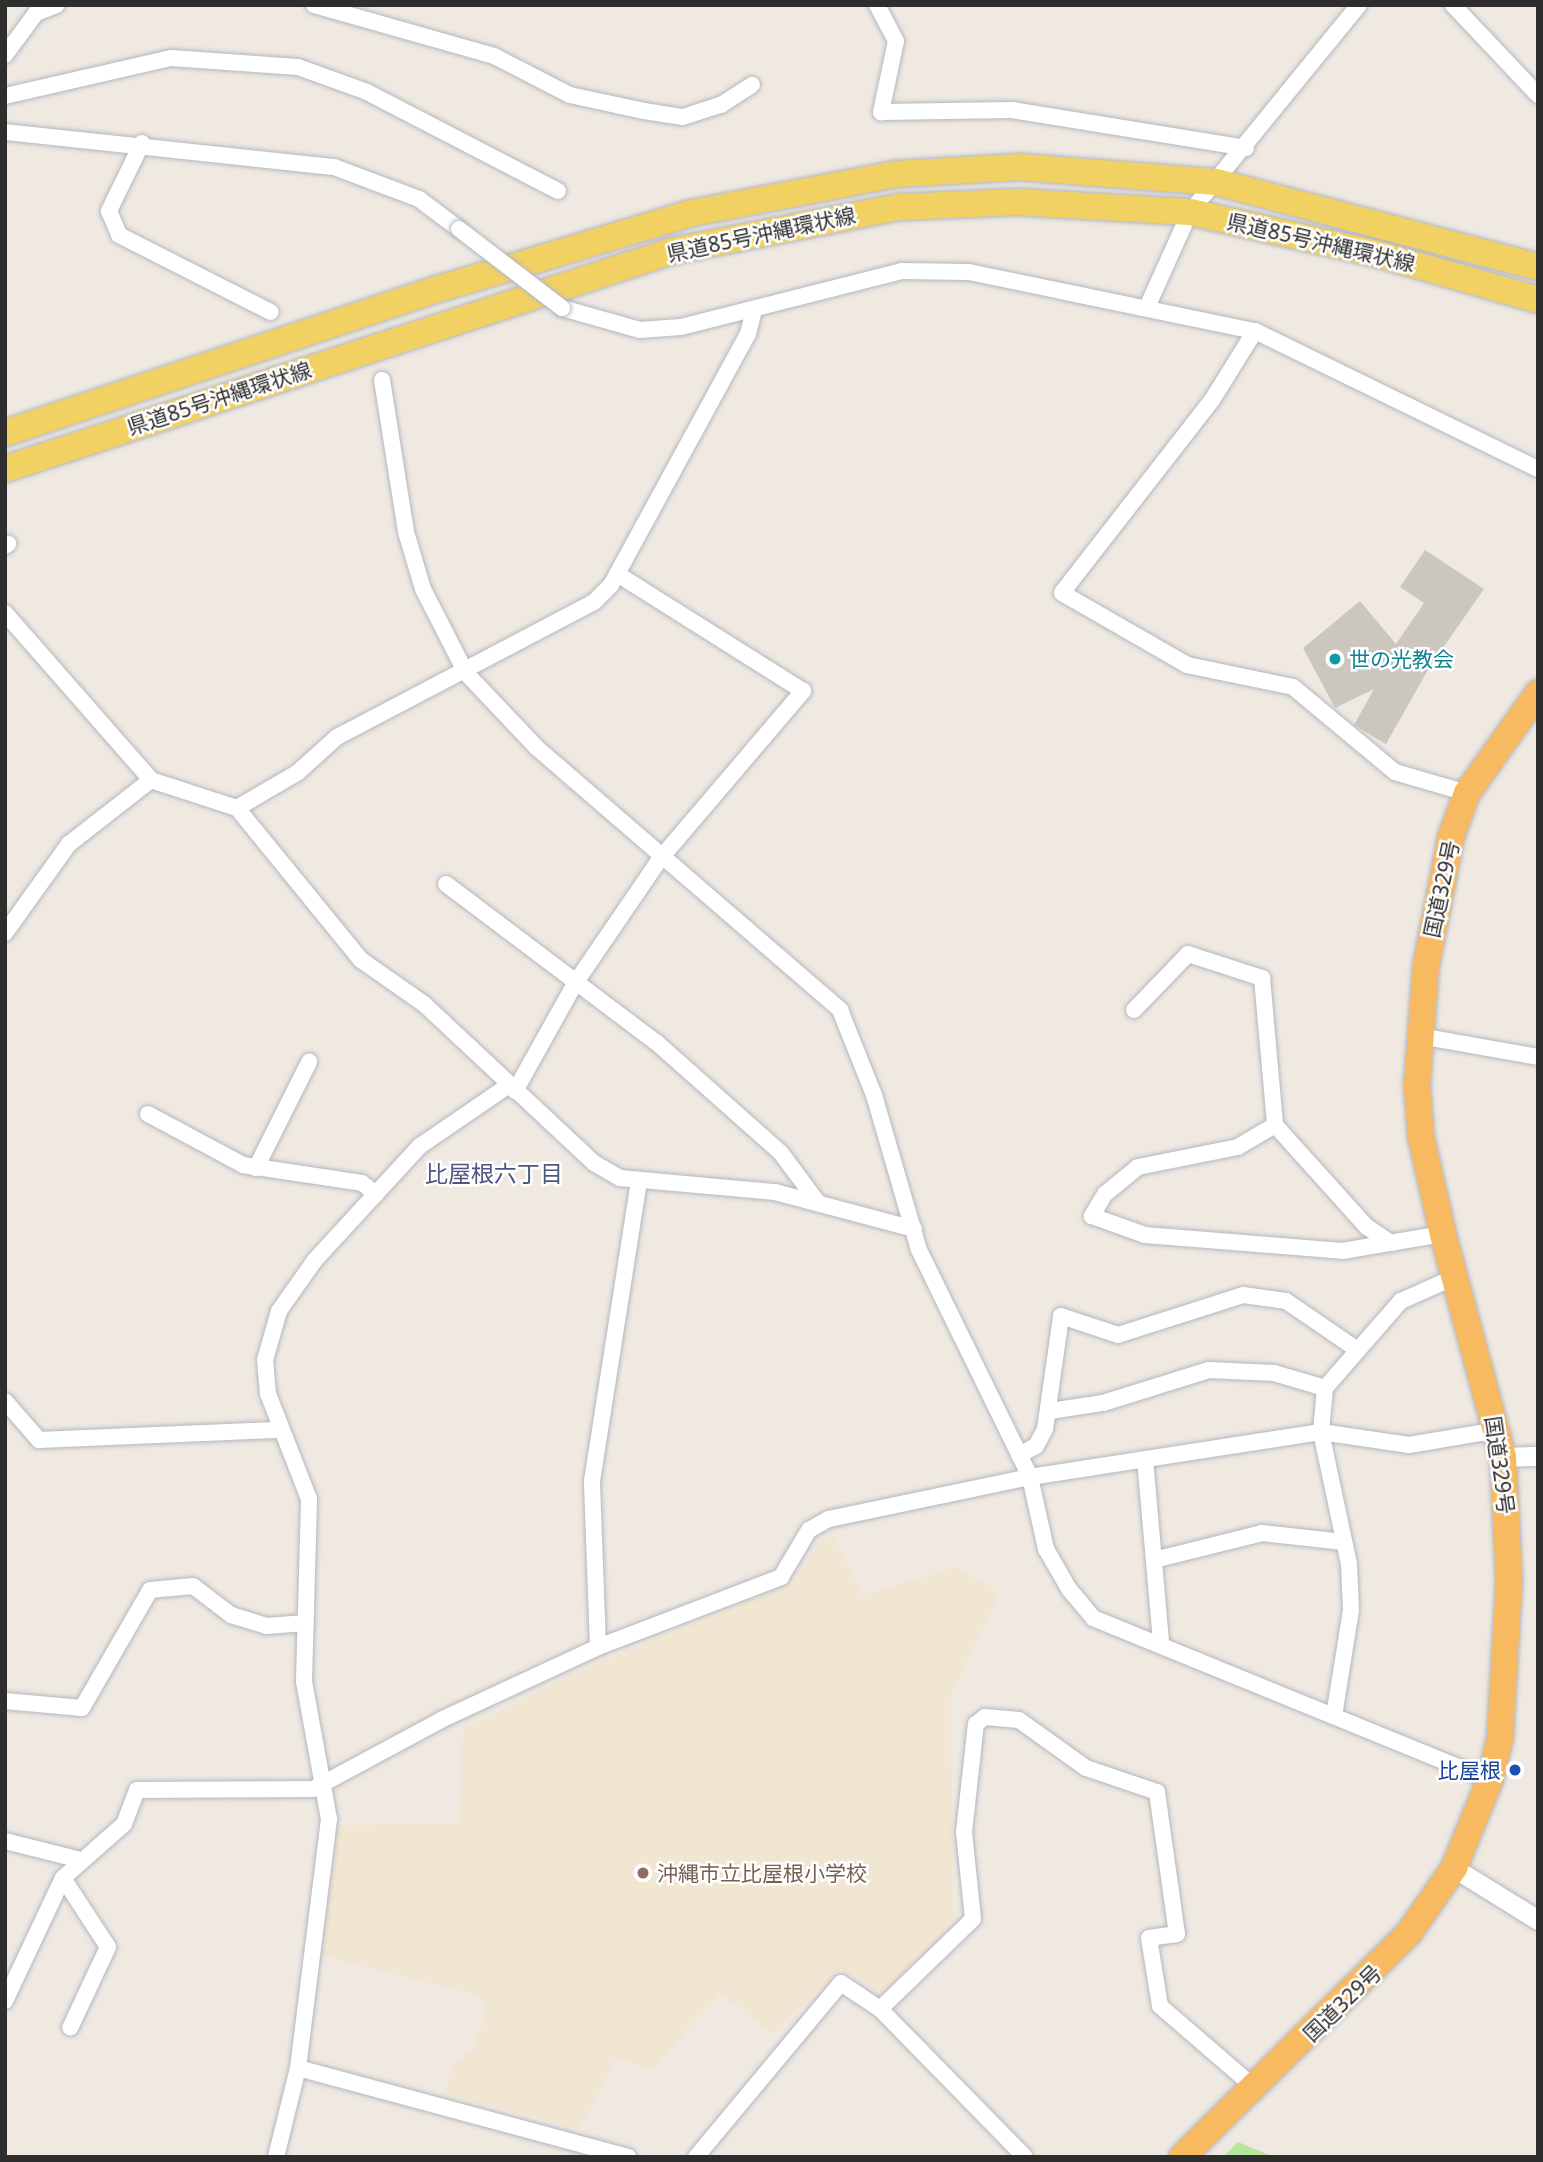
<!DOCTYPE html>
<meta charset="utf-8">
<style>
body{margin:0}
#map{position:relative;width:1543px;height:2162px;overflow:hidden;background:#efe9e1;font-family:"Noto Sans","Noto Sans JP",sans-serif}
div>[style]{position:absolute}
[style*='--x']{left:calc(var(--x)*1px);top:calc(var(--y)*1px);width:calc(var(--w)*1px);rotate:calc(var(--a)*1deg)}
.education>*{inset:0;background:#f0e6d1}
.green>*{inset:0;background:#b6e59e}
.building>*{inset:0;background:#cbc7bf}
.roads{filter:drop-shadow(0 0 2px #b4b7c1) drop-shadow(0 0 2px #b4b7c1)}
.minor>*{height:16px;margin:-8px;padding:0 8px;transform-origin:8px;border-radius:8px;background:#fff}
.tertiary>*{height:19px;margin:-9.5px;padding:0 9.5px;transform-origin:9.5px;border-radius:9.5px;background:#fff}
.primary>*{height:26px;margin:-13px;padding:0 13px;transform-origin:13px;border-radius:13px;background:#f2d163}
.trunk>*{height:26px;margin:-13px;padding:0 13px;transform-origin:13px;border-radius:13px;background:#f8ba60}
.bridges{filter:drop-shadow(0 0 2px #b4b7c1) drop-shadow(0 0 2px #b4b7c1)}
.minor-bridge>*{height:16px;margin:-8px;padding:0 8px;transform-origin:8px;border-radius:8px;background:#fff}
.dots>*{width:19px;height:19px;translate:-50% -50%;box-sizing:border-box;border:4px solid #fff;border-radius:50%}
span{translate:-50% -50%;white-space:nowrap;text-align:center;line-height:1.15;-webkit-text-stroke:5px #fff;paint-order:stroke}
.street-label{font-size:21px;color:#2e2e2e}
.culture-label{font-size:21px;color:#0d838f}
.left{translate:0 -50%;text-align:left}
.transit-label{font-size:21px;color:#164399}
.right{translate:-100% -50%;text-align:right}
.education-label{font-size:21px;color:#785e54}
.neighbourhood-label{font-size:23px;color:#4d5680}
.frame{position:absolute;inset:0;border:7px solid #2e2e2e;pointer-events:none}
</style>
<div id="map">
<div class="education">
<i style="clip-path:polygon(835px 1536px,861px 1595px,958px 1567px,999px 1593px,951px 1697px,953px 1921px,882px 1993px,841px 1969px,772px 2034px,720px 1993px,652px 2071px,617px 2057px,579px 2129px,446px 2094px,451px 2065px,474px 2048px,487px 2006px,476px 1995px,321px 1955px,339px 1825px,460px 1823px,463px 1729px,577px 1672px,795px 1582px,822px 1538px)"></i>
</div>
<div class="green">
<i style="clip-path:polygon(1238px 2142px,1274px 2157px,1223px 2157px)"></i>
</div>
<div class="building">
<i style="clip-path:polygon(1425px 550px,1484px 589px,1429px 668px,1386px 744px,1354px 725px,1374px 689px,1335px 708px,1303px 648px,1360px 601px,1396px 644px,1424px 603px,1400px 587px)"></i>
</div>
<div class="roads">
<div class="minor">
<i style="--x:314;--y:5;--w:187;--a:15.8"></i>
<i style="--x:494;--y:56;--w:85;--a:27.2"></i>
<i style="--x:570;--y:95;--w:76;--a:12.2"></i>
<i style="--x:644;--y:111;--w:39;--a:9"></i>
<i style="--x:683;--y:117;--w:40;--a:-18"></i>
<i style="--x:721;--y:105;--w:37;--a:-33"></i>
<i style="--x:877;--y:5;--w:41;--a:62.2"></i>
<i style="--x:896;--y:41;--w:73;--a:101.9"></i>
<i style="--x:881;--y:112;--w:131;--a:-0.9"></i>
<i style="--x:1012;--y:110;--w:237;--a:9.2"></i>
<i style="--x:1453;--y:5;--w:124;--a:46.6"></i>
<i style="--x:5;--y:55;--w:52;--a:-53.6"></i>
<i style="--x:36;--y:13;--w:22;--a:-21"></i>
<i style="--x:5;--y:96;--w:170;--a:-12.9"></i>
<i style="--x:171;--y:58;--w:127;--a:4.1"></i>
<i style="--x:298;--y:67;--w:73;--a:19.9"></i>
<i style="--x:367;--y:92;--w:215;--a:27.4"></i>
<i style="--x:5;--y:132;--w:331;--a:6.1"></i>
<i style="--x:334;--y:167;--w:91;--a:20.6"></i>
<i style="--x:419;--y:199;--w:50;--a:36.9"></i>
<i style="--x:142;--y:143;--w:76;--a:115.9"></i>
<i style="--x:109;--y:211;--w:26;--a:67"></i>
<i style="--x:119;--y:235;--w:170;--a:26.9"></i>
<i style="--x:1148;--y:305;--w:102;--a:-65.7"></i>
<i style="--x:1190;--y:212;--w:267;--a:-50.8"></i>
<i style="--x:562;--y:308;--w:81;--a:15.8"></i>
<i style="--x:640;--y:330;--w:41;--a:-4.2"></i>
<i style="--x:681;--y:327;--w:228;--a:-14.2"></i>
<i style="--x:902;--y:271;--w:67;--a:0.9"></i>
<i style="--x:969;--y:272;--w:292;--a:11.7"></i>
<i style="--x:1255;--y:331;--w:315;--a:26"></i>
<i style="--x:1255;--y:331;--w:81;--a:121.9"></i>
<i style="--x:1212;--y:400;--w:244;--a:127.9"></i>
<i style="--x:1062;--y:593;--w:144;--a:29.9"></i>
<i style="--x:1187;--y:665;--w:108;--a:11.7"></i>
<i style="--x:1293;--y:687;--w:133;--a:39.8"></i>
<i style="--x:1395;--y:772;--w:75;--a:16.3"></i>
<i style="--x:382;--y:380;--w:154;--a:81"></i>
<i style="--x:406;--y:532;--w:59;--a:73.4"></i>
<i style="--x:423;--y:589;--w:94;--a:62.9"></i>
<i style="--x:466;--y:673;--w:103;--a:46.6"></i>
<i style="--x:537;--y:748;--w:401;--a:40.8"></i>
<i style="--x:840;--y:1010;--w:92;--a:68.2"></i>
<i style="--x:874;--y:1095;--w:161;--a:73.8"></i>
<i style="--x:919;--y:1250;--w:253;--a:63.9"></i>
<i style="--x:1030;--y:1477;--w:74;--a:77.5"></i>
<i style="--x:1046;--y:1549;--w:46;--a:60.1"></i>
<i style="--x:1069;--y:1589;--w:38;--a:50"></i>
<i style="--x:1093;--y:1618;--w:429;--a:22.2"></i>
<i style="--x:5;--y:546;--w:4;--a:-34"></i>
<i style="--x:5;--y:613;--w:222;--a:48.8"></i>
<i style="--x:151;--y:780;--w:90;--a:18"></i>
<i style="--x:237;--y:808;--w:196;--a:50.8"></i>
<i style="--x:361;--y:960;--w:77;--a:34.9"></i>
<i style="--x:424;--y:1004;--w:233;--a:43.1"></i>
<i style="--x:594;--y:1163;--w:30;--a:30"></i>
<i style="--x:620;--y:1178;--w:156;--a:5.2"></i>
<i style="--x:775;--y:1192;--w:144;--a:14.9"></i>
<i style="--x:237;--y:808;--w:69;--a:-30.3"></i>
<i style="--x:297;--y:773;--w:54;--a:-42"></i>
<i style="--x:337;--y:737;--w:290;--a:-27.7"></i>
<i style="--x:594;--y:602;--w:24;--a:-45"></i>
<i style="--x:611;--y:585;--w:286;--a:-61.4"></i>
<i style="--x:748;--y:334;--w:25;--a:-76"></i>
<i style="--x:446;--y:884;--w:263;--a:37"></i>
<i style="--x:656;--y:1042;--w:167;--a:41.6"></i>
<i style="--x:781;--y:1153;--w:62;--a:53.5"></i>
<i style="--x:5;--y:933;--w:110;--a:-54.3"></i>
<i style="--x:69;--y:844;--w:104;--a:-38"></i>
<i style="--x:1134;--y:1010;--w:78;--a:-46"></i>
<i style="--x:1188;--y:954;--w:78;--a:18"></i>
<i style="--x:1262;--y:978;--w:148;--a:84.9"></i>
<i style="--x:1275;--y:1125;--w:137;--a:48"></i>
<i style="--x:1367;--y:1227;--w:29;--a:34"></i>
<i style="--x:1420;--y:1036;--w:120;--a:10.1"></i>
<i style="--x:515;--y:1091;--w:125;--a:-60.8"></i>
<i style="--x:576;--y:982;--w:149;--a:-55.7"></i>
<i style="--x:660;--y:859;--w:221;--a:-49.6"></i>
<i style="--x:803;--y:691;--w:220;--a:-147.8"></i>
<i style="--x:148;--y:1114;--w:108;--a:28.2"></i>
<i style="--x:243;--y:1165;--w:120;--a:8.6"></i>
<i style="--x:362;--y:1183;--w:18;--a:38"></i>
<i style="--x:1275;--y:1125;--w:43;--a:149.3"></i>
<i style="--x:1238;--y:1147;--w:102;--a:168.7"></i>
<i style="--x:1138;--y:1167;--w:43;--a:140.7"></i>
<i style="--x:1105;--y:1194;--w:26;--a:121"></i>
<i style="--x:1092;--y:1216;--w:56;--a:19.7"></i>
<i style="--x:1145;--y:1235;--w:198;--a:4.6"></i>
<i style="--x:1342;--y:1251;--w:102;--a:-9.6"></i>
<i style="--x:256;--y:1168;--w:119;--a:-63.4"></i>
<i style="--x:5;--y:1401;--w:52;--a:48.9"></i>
<i style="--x:39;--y:1440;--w:242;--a:-2.4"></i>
<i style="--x:1050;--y:1411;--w:54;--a:-8.6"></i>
<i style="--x:1103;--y:1403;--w:111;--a:-17.3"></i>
<i style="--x:1209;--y:1370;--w:65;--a:2.6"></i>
<i style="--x:1274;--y:1373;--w:53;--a:16.4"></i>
<i style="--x:1019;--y:1455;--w:19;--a:-28"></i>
<i style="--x:1036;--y:1446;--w:19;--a:-62"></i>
<i style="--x:1045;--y:1429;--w:114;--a:-81.9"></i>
<i style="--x:1061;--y:1316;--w:60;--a:18.4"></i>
<i style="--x:1118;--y:1335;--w:131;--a:-17.7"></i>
<i style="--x:1243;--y:1295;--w:43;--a:7.9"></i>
<i style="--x:1286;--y:1301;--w:85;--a:34.4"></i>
<i style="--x:1145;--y:1459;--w:185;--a:85"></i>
<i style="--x:1158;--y:1559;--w:107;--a:-14"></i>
<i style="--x:1262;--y:1533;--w:82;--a:6.3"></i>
<i style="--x:598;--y:1647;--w:166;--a:-92.1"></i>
<i style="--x:592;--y:1481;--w:303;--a:-81.1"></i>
<i style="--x:5;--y:1701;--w:77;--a:5.2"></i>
<i style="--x:82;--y:1708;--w:136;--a:-60"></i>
<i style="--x:150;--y:1590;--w:43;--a:-5.3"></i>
<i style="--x:193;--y:1586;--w:48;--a:37.3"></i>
<i style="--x:231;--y:1615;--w:37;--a:17"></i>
<i style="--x:266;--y:1626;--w:40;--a:-4.3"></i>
<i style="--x:1334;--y:1716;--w:107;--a:-80.9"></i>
<i style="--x:1351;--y:1610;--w:46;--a:-92.5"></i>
<i style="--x:1349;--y:1564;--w:135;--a:-102"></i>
<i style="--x:1321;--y:1432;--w:44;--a:-84.8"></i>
<i style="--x:1325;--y:1388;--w:116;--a:-48.9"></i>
<i style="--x:1401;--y:1301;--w:61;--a:-24.1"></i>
<i style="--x:5;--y:1841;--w:74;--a:14"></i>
<i style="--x:63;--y:1878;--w:82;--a:56.9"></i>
<i style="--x:108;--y:1947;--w:89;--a:115.1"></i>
<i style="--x:5;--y:2001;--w:136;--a:-64.8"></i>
<i style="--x:63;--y:1878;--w:81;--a:-41.5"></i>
<i style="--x:124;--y:1824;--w:36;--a:-69"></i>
<i style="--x:137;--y:1790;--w:176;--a:-0.3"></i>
<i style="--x:313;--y:1789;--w:145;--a:-28.3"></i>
<i style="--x:441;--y:1720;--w:173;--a:-24.9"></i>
<i style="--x:598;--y:1647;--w:196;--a:-20.9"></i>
<i style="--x:781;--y:1577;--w:55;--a:-59.2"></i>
<i style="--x:809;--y:1530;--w:23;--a:-29"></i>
<i style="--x:829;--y:1519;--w:205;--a:-11.8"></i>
<i style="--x:1030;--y:1477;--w:294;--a:-8.8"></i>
<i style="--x:1321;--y:1432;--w:89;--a:8.4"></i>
<i style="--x:1409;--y:1445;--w:90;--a:-9.6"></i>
<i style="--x:880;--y:2009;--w:129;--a:-44.1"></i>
<i style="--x:973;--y:1919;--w:87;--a:-95.9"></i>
<i style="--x:964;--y:1832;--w:109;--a:-83.7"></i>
<i style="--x:976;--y:1724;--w:11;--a:-38"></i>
<i style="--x:985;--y:1717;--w:34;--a:5"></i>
<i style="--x:1019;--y:1720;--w:82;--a:35.6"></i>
<i style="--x:1086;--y:1768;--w:75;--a:18.7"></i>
<i style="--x:1157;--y:1792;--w:143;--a:82"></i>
<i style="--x:1177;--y:1934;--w:28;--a:172"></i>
<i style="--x:1149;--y:1938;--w:69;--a:80.8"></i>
<i style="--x:1160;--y:2006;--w:124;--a:40.8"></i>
<i style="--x:298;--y:2068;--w:342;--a:15.1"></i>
<i style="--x:276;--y:2157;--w:92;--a:-76.1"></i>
<i style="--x:298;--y:2068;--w:251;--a:-82.9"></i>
<i style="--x:329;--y:1819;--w:140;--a:-100.3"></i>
<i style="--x:304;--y:1681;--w:182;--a:-88.4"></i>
<i style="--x:309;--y:1499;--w:113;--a:-111.3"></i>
<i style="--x:268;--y:1394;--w:34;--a:-95"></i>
<i style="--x:265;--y:1360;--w:51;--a:-74.1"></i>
<i style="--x:279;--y:1311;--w:62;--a:-54.8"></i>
<i style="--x:315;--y:1260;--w:155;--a:-47.4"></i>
<i style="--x:420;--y:1146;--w:108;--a:-34.4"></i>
<i style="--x:696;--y:2157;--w:226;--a:-50.2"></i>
<i style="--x:841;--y:1983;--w:47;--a:33.7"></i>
<i style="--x:880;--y:2009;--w:207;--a:45.6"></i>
</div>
<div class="tertiary">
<i style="--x:1503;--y:1457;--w:35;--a:-2"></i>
<i style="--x:1454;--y:1868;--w:99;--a:31.8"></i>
</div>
<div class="primary">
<i style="--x:5;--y:433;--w:453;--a:-18.4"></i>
<i style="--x:435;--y:290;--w:268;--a:-16.7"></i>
<i style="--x:692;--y:213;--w:208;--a:-10.8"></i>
<i style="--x:896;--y:174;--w:124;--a:-3.2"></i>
<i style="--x:1020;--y:167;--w:197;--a:4.4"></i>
<i style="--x:1216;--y:182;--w:333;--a:14.8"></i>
<i style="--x:5;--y:469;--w:702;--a:-18.1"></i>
<i style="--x:672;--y:251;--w:231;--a:-11"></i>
<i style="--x:899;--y:207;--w:118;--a:-2.4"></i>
<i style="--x:1017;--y:202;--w:173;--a:3.3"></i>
<i style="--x:1190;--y:212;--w:193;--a:12.6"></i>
<i style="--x:1378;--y:254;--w:166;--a:16"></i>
</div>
<div class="trunk">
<i style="--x:1182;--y:2157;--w:319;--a:-44.6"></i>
<i style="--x:1409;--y:1933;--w:79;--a:-55.3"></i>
<i style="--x:1454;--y:1868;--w:95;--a:-67.8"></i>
<i style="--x:1490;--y:1780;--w:43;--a:-76.6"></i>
<i style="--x:1500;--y:1738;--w:158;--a:-86.7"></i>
<i style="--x:1509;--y:1580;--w:123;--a:-92.8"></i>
<i style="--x:1503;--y:1457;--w:231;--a:-105.1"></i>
<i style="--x:1443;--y:1234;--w:99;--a:-102.8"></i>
<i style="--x:1421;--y:1137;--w:52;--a:-94.4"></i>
<i style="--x:1417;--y:1085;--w:119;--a:-85.7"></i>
<i style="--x:1426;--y:966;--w:131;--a:-79"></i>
<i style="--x:1451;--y:837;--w:47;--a:-70"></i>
<i style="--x:1467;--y:793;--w:123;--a:-54.6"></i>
</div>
</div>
<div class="bridges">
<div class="minor-bridge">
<i style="--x:459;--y:229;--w:130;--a:37.5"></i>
</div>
</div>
<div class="dots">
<i style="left:1335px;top:659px;background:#0f9aa8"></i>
<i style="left:1515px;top:1770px;background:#1a4fb4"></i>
<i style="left:643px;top:1873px;background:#8d6e63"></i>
</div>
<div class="street-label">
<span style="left:761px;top:234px;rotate:-12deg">県道85号沖縄環状線</span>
<span style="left:1321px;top:242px;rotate:13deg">県道85号沖縄環状線</span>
<span style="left:219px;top:398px;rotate:-18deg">県道85号沖縄環状線</span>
<span style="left:1441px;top:889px;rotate:-78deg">国道329号</span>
<span style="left:1500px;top:1465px;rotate:82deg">国道329号</span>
<span style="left:1342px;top:2003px;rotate:-44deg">国道329号</span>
</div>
<div class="culture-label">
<span class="left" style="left:1349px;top:659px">世の光教会</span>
</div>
<div class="transit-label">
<span class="right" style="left:1501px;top:1770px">比屋根</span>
</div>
<div class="education-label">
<span class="left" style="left:657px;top:1873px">沖縄市立比屋根小学校</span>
</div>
<div class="neighbourhood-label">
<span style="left:494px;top:1173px">比屋根六丁目</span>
</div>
<div class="frame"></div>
</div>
